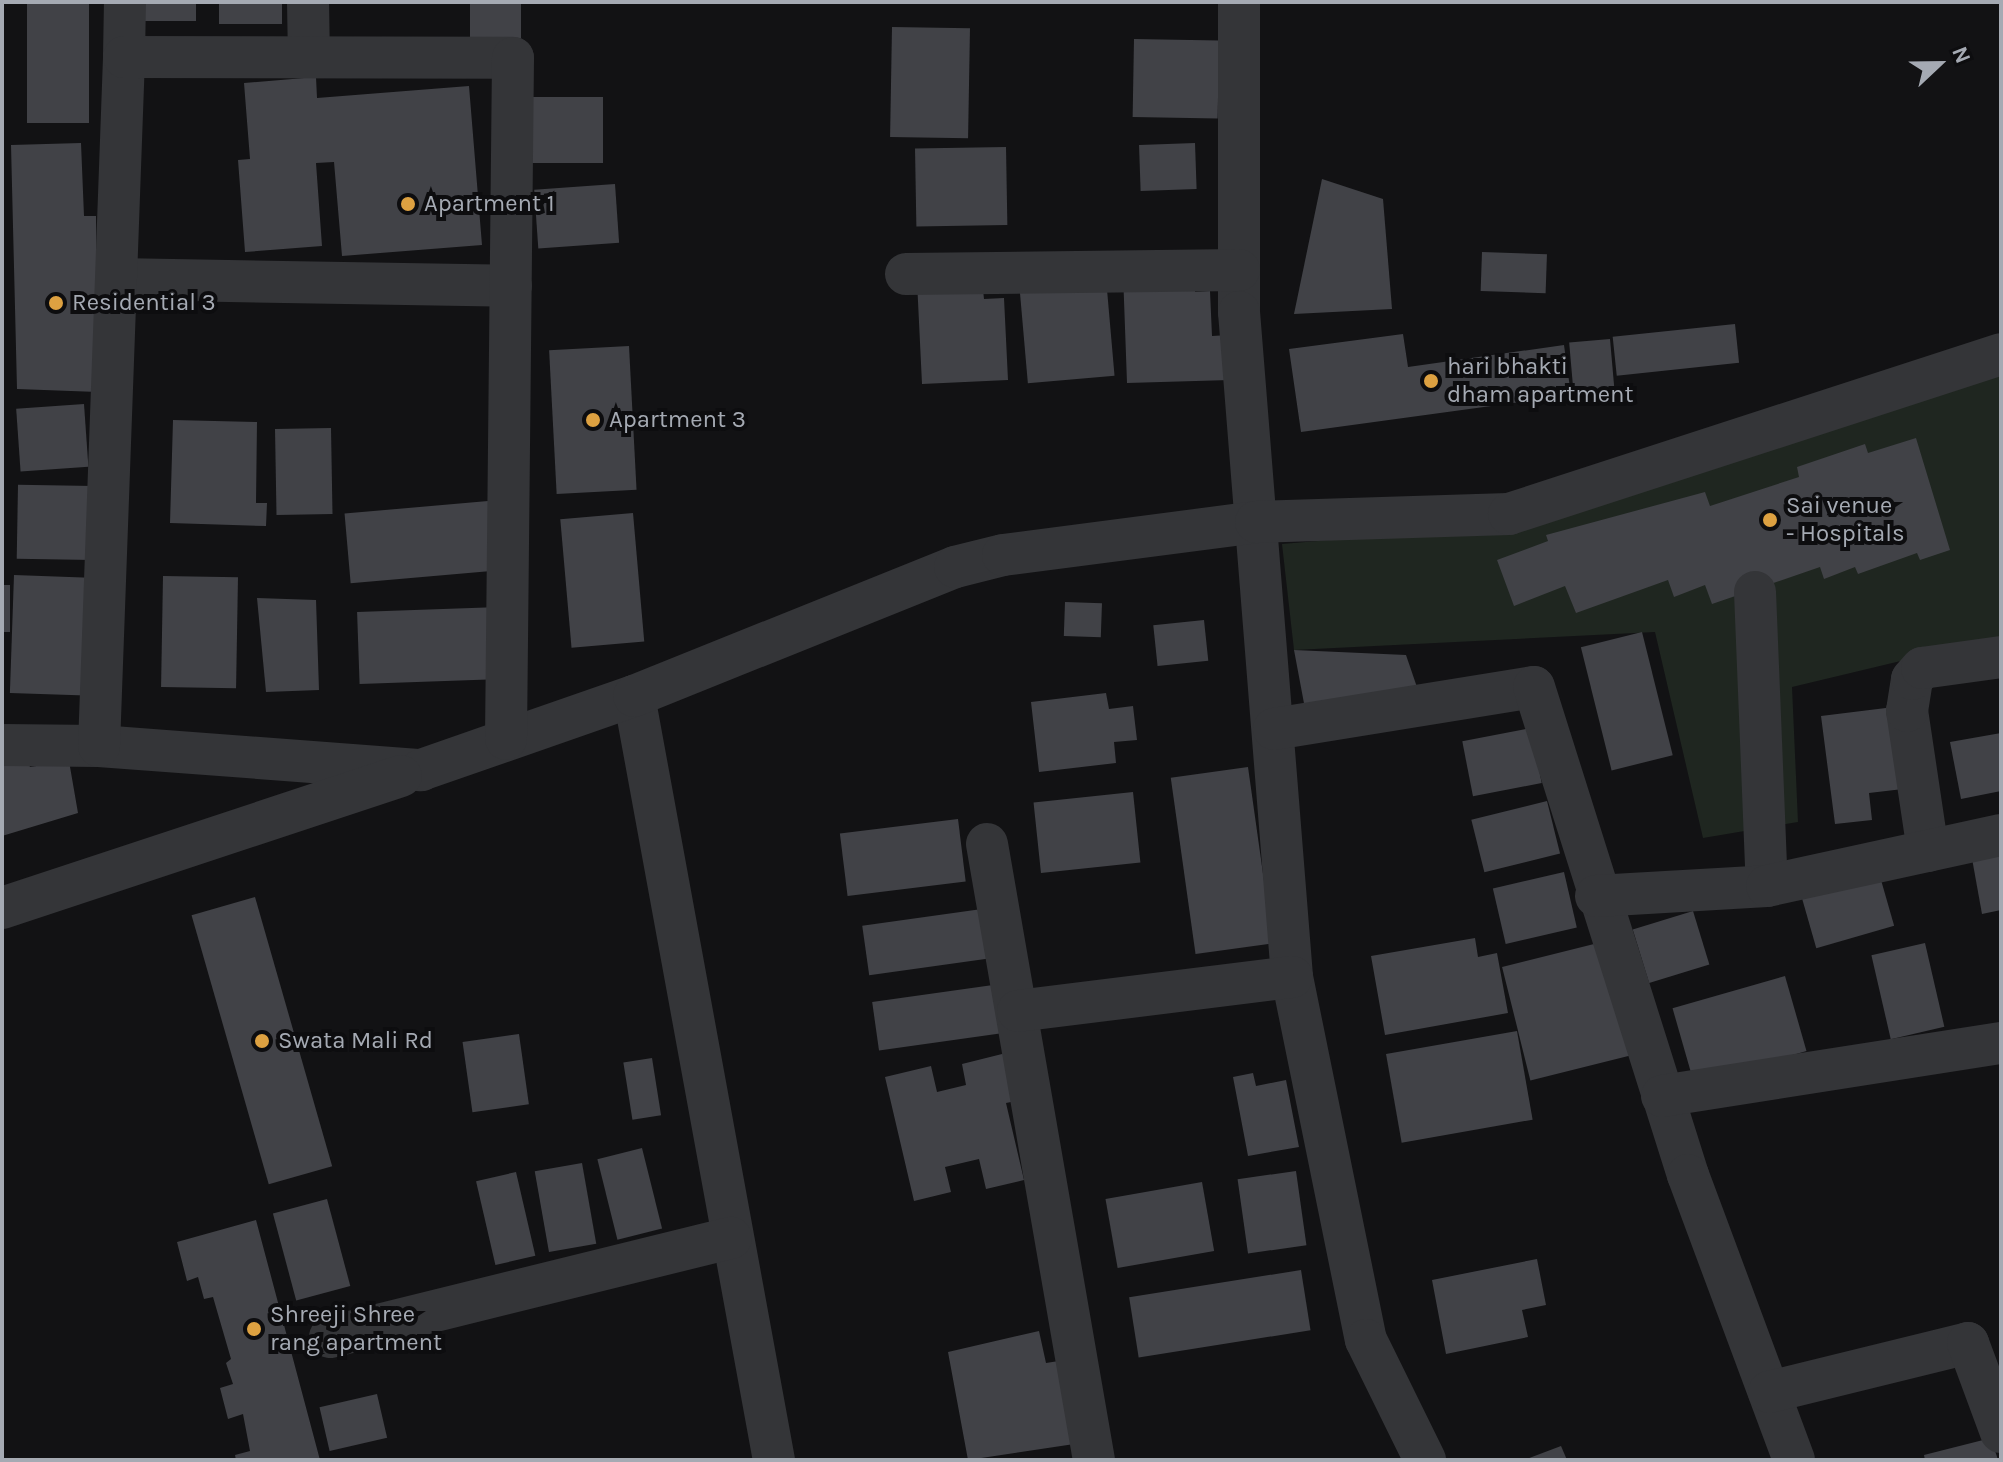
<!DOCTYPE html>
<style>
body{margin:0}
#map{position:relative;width:2003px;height:1462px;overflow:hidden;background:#121214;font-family:Karla,sans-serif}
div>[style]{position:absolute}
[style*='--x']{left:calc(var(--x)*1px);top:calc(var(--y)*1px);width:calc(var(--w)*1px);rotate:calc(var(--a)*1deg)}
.green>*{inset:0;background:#1f2620}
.building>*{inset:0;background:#414247;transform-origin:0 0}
.minor>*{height:42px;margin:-21px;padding:0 21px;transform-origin:21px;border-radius:21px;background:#343538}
.dots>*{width:22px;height:22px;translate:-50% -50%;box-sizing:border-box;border:4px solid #0d0d0f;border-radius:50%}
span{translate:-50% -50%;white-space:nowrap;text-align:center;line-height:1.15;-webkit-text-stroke:8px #0d0d0f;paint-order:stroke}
.poi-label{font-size:24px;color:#a5aab3}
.left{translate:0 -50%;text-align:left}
.frame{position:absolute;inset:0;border:4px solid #a5aab3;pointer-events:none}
.north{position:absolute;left:1899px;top:24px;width:80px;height:80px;-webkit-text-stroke:6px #0d0d0f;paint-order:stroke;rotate:68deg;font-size:22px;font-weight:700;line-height:32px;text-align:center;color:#a5aab3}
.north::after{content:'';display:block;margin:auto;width:28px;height:36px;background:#a5aab3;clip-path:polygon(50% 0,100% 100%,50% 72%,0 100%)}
</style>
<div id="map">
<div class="green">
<i style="clip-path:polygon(2001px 362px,2001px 637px,1792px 687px,1798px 822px,1703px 838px,1655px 632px,1294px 650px,1282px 544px,1471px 528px)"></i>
</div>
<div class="building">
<i style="left:27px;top:2px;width:62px;height:121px"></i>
<i style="left:137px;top:2px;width:59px;height:19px"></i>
<i style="left:219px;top:2px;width:63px;height:22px"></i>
<i style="left:470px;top:2px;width:51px;height:36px"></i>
<i style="left:892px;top:27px;width:78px;height:110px;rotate:1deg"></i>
<i style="left:1134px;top:39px;width:85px;height:78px;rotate:1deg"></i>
<i style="clip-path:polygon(316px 77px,317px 98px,469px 86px,482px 245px,342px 256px,334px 162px,316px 163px,322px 246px,245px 252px,238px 160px,250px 159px,244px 83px)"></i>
<i style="left:531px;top:97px;width:72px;height:66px"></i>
<i style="clip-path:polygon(81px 143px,84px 216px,96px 216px,98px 392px,17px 389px,11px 145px)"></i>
<i style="left:1195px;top:143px;width:46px;height:56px;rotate:88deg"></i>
<i style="left:1006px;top:147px;width:78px;height:91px;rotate:89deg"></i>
<i style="clip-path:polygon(1322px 179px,1383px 199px,1392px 309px,1294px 314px)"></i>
<i style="left:615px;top:184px;width:59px;height:81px;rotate:86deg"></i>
<i style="left:1482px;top:252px;width:65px;height:39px;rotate:2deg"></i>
<i style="clip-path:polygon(1194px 271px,1195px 292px,1210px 291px,1212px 336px,1229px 335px,1230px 380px,1127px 383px,1123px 273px)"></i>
<i style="left:1106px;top:278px;width:98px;height:87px;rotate:85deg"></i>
<i style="clip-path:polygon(982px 280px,984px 299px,1004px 298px,1008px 380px,922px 384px,917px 281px)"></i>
<i style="left:1735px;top:324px;width:39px;height:123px;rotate:84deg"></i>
<i style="clip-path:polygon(1403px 334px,1408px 367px,1564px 345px,1571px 395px,1301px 432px,1289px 349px)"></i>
<i style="left:1610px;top:339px;width:54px;height:41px;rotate:85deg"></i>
<i style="left:629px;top:346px;width:144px;height:80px;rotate:87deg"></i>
<i style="left:84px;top:404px;width:63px;height:68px;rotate:86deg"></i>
<i style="clip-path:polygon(173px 420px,257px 422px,256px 503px,267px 503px,266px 526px,170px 523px)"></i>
<i style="left:331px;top:428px;width:86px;height:56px;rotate:89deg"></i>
<i style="clip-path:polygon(1916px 438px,1950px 550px,1920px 560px,1917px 553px,1858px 574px,1855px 567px,1824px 579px,1820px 567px,1712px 604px,1705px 585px,1674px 597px,1668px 580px,1576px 613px,1565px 586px,1514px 606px,1497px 560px,1548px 541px,1546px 535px,1705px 492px,1710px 506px,1799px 477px,1797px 467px,1865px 444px,1868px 453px)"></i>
<i style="left:94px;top:486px;width:74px;height:76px;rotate:91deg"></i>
<i style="left:488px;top:501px;width:70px;height:144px;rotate:85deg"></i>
<i style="left:633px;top:513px;width:129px;height:73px;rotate:85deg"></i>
<i style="left:14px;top:575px;width:76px;height:118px;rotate:2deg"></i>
<i style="left:163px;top:576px;width:75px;height:111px;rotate:1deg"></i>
<i style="left:2px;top:585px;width:8px;height:47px"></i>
<i style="clip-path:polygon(257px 598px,316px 600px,319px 690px,266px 692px)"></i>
<i style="left:1065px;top:602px;width:37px;height:34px;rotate:2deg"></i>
<i style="left:500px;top:607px;width:72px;height:143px;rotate:88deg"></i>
<i style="left:1204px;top:620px;width:41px;height:51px;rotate:84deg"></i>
<i style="left:1642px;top:632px;width:127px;height:63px;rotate:76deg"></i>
<i style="clip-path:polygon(1294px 650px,1406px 655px,1419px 693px,1306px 714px)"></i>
<i style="clip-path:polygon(1106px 693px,1109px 709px,1133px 706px,1137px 740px,1114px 742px,1116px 763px,1039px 772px,1031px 702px)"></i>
<i style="clip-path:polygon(1894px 707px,1903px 789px,1869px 793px,1872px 820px,1835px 824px,1821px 716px)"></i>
<i style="left:1531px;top:728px;width:56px;height:70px;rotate:79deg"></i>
<i style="clip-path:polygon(2001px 733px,2001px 791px,1961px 799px,1950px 742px)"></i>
<i style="clip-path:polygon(2px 759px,26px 759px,30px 767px,69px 761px,78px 813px,2px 836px)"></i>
<i style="left:1248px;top:767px;width:178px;height:78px;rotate:82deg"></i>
<i style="left:1133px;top:792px;width:71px;height:100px;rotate:84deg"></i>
<i style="left:1547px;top:801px;width:54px;height:78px;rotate:76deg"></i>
<i style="left:958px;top:819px;width:63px;height:119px;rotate:83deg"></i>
<i style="clip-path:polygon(2001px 848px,2001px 910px,1982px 914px,1971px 853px)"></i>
<i style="left:1564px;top:872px;width:57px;height:73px;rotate:77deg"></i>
<i style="left:1879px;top:873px;width:55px;height:81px;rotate:74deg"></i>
<i style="left:255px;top:897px;width:280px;height:66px;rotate:74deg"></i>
<i style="left:989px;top:908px;width:50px;height:128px;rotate:82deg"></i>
<i style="left:1693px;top:911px;width:56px;height:63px;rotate:73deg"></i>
<i style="clip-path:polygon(1475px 938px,1478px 957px,1497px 953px,1508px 1013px,1385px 1035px,1371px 956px)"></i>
<i style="left:1602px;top:942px;width:117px;height:103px;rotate:76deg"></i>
<i style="left:1925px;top:943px;width:86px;height:55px;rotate:77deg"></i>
<i style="left:1785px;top:976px;width:78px;height:117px;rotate:74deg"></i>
<i style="left:993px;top:985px;width:49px;height:122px;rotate:82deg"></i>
<i style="left:1517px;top:1031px;width:90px;height:133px;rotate:80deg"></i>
<i style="left:519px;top:1034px;width:71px;height:57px;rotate:82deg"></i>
<i style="clip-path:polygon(1006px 1053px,1016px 1101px,1006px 1103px,1024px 1180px,986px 1189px,979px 1159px,945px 1167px,951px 1192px,914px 1201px,885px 1077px,931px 1066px,937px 1092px,966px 1085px,962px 1064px)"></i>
<i style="left:652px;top:1058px;width:58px;height:29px;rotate:81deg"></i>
<i style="clip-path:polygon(1253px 1073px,1256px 1086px,1286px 1080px,1299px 1147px,1248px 1156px,1233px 1077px)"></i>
<i style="left:642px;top:1148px;width:83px;height:46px;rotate:76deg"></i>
<i style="left:582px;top:1163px;width:82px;height:48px;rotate:80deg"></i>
<i style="left:1296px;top:1171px;width:75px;height:59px;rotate:82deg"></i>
<i style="left:516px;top:1172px;width:86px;height:41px;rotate:77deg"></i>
<i style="left:1202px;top:1182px;width:70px;height:98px;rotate:80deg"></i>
<i style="left:327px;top:1199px;width:90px;height:56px;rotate:75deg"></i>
<i style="clip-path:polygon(256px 1220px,320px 1460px,236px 1460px,235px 1455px,250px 1451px,243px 1414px,228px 1419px,220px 1388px,233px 1384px,226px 1363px,231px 1359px,213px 1297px,204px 1299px,198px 1277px,187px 1281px,177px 1242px)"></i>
<i style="clip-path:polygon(1537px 1259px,1546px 1305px,1522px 1310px,1528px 1337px,1446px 1354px,1432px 1280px)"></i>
<i style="left:1301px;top:1270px;width:61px;height:174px;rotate:81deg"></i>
<i style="clip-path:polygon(1039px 1331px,1046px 1363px,1065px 1360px,1081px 1443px,968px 1460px,948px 1352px)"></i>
<i style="left:377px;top:1394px;width:45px;height:59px;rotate:77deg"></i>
<i style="clip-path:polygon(1991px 1438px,1998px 1460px,1925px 1460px,1924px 1455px)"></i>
<i style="clip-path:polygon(1561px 1446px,1567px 1460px,1524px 1460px)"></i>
</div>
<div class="minor">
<i style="--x:308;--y:2;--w:55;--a:89"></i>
<i style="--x:1239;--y:2;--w:310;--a:90"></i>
<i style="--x:1239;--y:312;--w:667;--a:85.44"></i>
<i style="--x:1292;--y:977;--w:370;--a:78.5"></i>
<i style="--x:1366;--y:1340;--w:134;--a:63.8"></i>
<i style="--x:124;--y:57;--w:55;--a:-89"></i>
<i style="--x:906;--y:274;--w:333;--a:-0.7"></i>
<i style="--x:117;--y:279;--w:394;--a:1"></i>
<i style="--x:1755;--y:592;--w:294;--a:87.7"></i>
<i style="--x:634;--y:696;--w:777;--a:79.62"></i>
<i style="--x:1274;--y:729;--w:263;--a:-9.2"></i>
<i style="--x:1534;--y:687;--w:512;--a:72.49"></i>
<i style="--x:1688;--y:1175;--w:304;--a:69.6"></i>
<i style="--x:2;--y:745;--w:97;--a:0.6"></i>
<i style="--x:99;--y:746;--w:323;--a:4.3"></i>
<i style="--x:421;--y:770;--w:225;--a:-19.2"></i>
<i style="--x:634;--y:696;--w:346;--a:-21.9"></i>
<i style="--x:955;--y:567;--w:49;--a:-14"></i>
<i style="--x:1003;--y:555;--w:255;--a:-7.4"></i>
<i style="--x:1256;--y:522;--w:253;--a:-1.8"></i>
<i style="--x:1509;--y:514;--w:517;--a:-18.01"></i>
<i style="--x:99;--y:746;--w:689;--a:-87.92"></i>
<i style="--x:124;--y:57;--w:389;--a:0.1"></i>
<i style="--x:513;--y:58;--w:681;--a:90.59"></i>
<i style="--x:987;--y:844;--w:625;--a:80.15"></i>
<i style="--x:1928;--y:851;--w:142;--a:-98.5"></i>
<i style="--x:1907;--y:711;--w:32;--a:-81"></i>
<i style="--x:1912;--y:679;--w:15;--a:-48"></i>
<i style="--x:1922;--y:668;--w:80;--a:-7.9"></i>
<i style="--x:1596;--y:896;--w:171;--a:-3.3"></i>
<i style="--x:1767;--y:886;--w:239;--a:-12.3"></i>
<i style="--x:2;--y:908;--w:420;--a:-18.3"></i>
<i style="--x:1018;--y:1011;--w:276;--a:-7.1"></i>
<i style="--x:1662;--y:1096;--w:343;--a:-8.9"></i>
<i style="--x:330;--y:1337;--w:413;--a:-13.9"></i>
<i style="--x:1769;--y:1392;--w:205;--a:-13.8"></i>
<i style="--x:1968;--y:1343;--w:95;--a:69.7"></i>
</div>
<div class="dots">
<i style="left:408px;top:204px;background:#dda141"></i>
<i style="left:56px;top:303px;background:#dda141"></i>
<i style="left:1431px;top:381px;background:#dda141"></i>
<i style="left:593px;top:420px;background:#dda141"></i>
<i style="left:1770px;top:520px;background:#dda141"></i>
<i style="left:262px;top:1041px;background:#dda141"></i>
<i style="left:254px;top:1329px;background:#dda141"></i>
</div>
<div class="poi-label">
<span class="left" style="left:424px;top:204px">Apartment 1</span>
<span class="left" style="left:72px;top:303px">Residential 3</span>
<span class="left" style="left:1447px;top:381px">hari bhakti<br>dham apartment</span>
<span class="left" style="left:609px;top:420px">Apartment 3</span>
<span class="left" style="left:1786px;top:520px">Sai venue<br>- Hospitals</span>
<span class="left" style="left:278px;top:1041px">Swata Mali Rd</span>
<span class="left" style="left:270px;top:1329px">Shreeji Shree<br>rang apartment</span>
</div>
<div class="frame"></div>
<div class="north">N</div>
</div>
